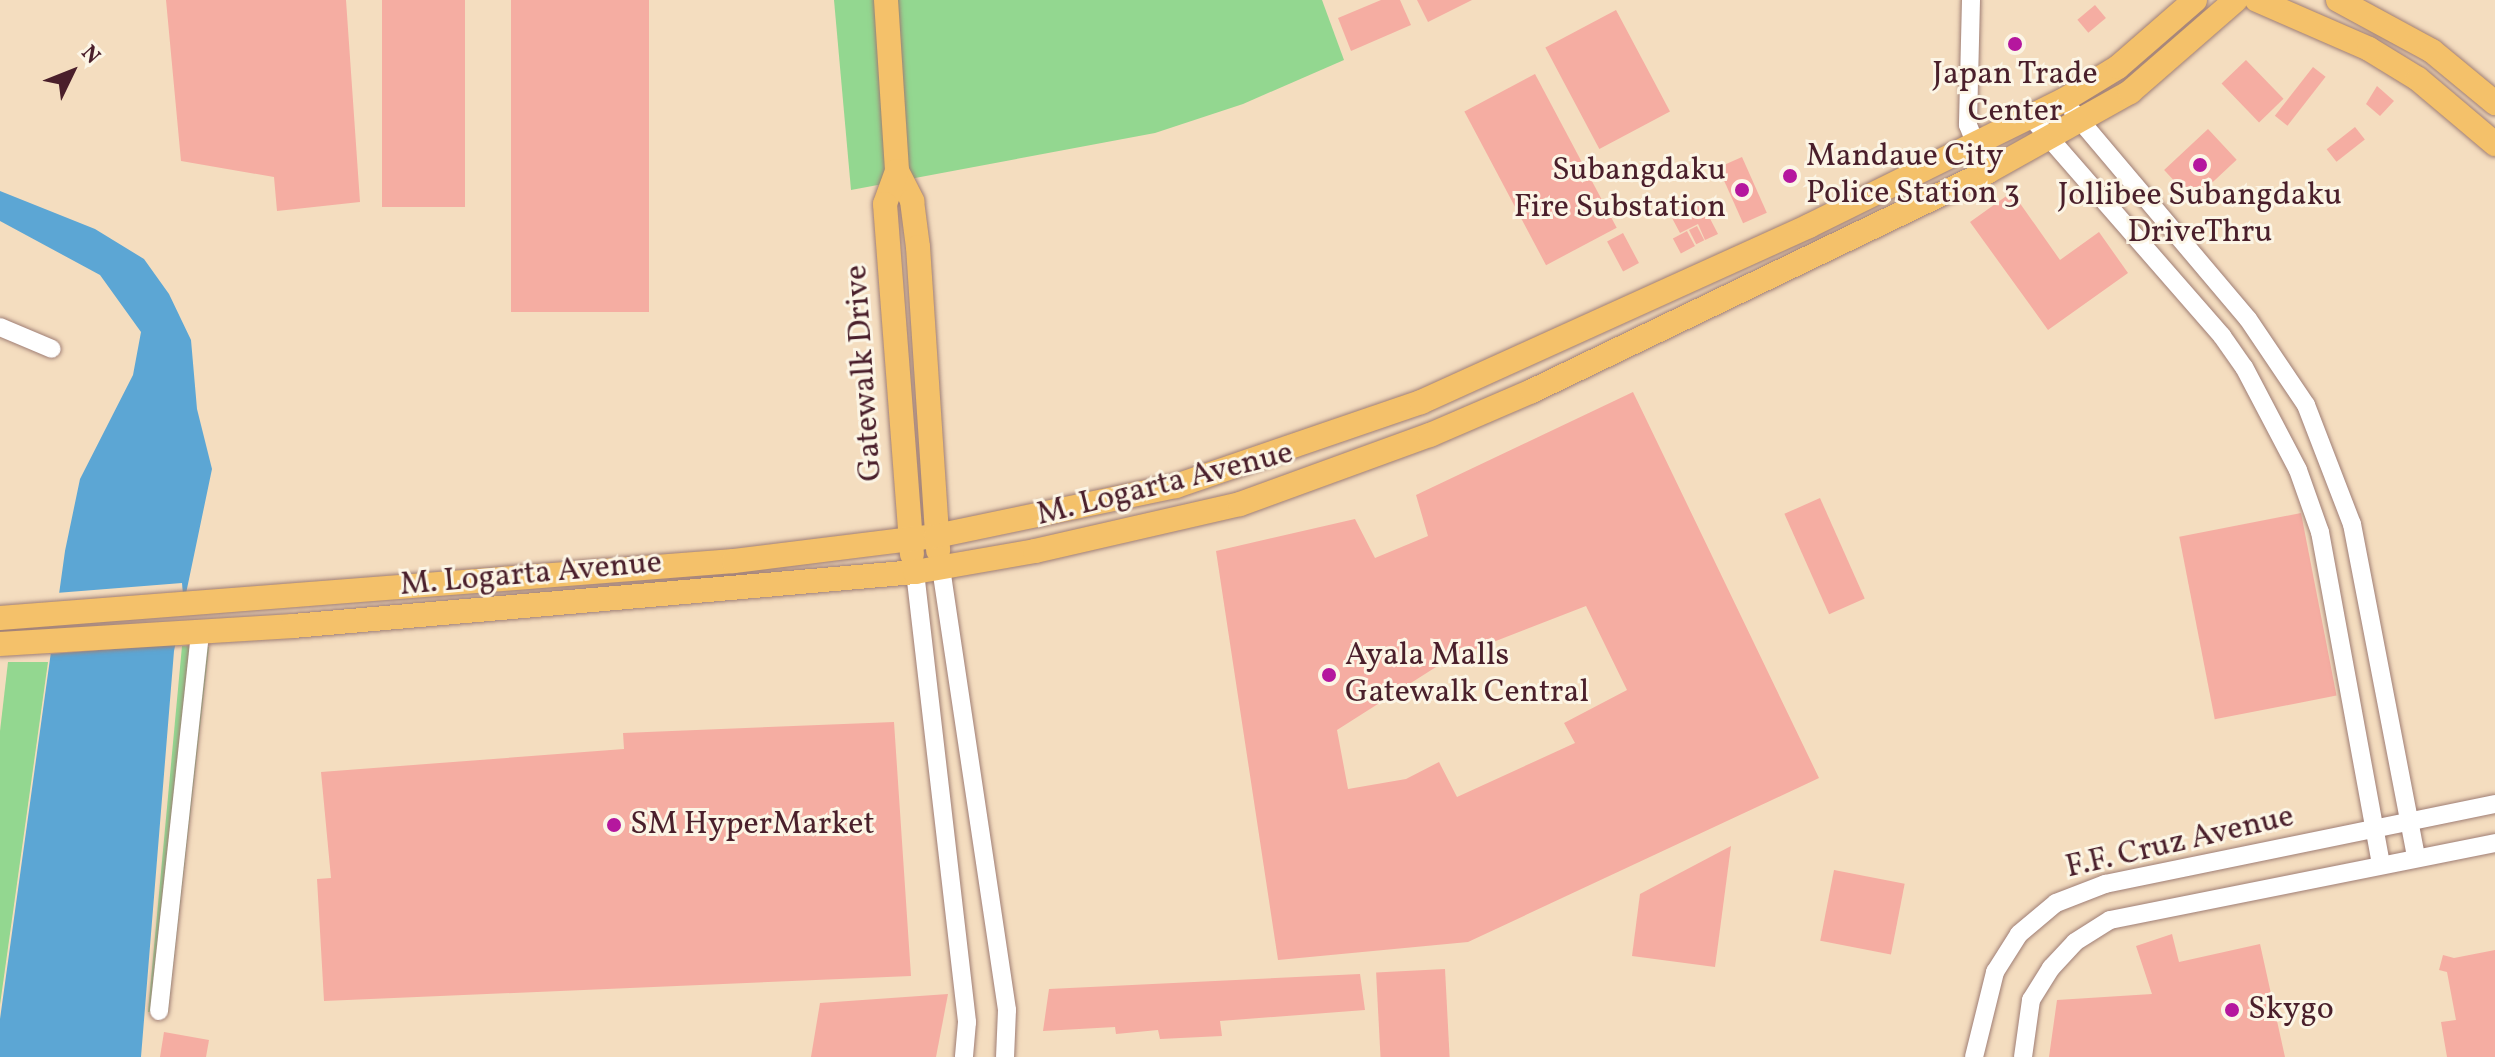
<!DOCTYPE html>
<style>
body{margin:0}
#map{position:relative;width:2495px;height:1057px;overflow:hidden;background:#f4ddbf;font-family:Vollkorn,serif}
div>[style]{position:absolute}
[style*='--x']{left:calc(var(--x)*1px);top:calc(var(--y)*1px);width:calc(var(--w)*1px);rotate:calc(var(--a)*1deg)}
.green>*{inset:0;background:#93d790}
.water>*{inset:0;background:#5ca6d4}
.pier>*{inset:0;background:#f4ddbf}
.building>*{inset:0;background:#f5ada2;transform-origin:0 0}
.roads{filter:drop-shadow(0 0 2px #9f7e75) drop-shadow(0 0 2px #9f7e75)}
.minor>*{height:18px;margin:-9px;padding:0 9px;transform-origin:9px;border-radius:9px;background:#fff}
.major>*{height:24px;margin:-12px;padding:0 12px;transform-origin:12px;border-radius:12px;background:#f4c16a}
.dots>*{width:22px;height:22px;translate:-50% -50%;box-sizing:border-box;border:4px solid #fcf5e5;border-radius:50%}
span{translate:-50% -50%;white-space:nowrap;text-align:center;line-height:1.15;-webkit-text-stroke:6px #fcf5e5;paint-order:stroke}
.poi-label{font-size:32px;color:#4a1f2b}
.left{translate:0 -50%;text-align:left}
.right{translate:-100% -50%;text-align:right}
.street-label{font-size:32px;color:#4a1f2b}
.north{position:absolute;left:32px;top:32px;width:80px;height:80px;-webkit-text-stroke:6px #fcf5e5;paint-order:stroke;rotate:47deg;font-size:22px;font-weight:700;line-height:32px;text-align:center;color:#4a1f2b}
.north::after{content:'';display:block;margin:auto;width:28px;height:36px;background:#4a1f2b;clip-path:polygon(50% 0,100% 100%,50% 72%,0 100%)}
</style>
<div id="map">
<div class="green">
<i style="clip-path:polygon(834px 0,1322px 0,1344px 60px,1243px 104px,1155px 133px,851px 190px)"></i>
<i style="clip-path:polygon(182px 646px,209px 647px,168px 1013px,148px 1012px)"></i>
<i style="clip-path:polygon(8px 662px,48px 662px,0 1005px,0 731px)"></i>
</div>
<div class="water">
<i style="clip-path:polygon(0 191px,95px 229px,144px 259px,169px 294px,191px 340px,197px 409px,212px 469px,174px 651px,141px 1057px,0 1057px,0 1019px,65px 551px,80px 479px,133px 375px,141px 332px,100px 275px,0 221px)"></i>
</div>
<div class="pier">
<i style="clip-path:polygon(182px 583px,185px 618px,180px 644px,49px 654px,56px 593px)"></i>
</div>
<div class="building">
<i style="clip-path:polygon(166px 0,346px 0,360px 202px,277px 211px,274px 177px,181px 161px)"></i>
<i style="left:382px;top:0;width:83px;height:207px"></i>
<i style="left:511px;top:0;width:138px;height:312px"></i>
<i style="clip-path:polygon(1381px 0,1400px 0,1411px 25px,1351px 51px,1338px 18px)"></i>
<i style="clip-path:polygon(1417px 0,1472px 0,1428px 22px)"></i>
<i style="left:2095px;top:5px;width:17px;height:23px;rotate:50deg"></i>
<i style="left:1616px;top:10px;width:115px;height:80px;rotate:62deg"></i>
<i style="left:2246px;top:60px;width:54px;height:34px;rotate:46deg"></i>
<i style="left:2313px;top:67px;width:16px;height:62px;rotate:38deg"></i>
<i style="left:1535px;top:74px;width:174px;height:80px;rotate:62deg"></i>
<i style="clip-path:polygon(2377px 86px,2394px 101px,2380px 116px,2366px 104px)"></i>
<i style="left:2355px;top:127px;width:16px;height:36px;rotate:52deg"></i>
<i style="left:2208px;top:129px;width:42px;height:60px;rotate:47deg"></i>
<i style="left:1742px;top:157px;width:61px;height:26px;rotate:66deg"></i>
<i style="clip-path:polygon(2012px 192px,2060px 260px,2099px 232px,2128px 273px,2048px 330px,1970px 222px)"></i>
<i style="clip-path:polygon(1702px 203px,1718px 234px,1705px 240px,1698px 224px,1680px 233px,1672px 218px)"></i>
<i style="left:1697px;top:226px;width:16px;height:9px;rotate:63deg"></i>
<i style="left:1687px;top:231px;width:17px;height:16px;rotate:62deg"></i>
<i style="left:1623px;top:233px;width:34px;height:18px;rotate:62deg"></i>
<i style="clip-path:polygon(evenodd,1633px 392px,1819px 778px,1468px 942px,1278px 960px,1216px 551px,1355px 519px,1375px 558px,1428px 536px,1416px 495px,1633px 392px,1586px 606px,1627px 690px,1564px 723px,1575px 743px,1457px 797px,1439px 762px,1406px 779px,1348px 789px,1337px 730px,1447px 660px,1586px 606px)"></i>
<i style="left:1820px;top:498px;width:110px;height:39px;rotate:66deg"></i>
<i style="left:2301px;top:513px;width:186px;height:124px;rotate:79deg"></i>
<i style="clip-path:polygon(894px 722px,911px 976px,324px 1001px,317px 879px,331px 878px,321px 772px,624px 749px,623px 733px)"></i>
<i style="clip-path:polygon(1731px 846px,1715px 967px,1632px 956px,1640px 894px)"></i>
<i style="left:1834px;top:870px;width:72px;height:72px;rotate:11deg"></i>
<i style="clip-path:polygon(2172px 934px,2179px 962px,2260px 944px,2285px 1057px,2049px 1057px,2057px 1000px,2152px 994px,2136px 946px)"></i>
<i style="clip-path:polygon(2495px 950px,2495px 1057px,2447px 1057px,2441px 1022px,2456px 1020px,2447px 972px,2439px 970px,2443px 955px,2454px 958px)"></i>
<i style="left:1445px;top:969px;width:88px;height:69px;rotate:87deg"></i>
<i style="clip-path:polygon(1360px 974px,1365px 1010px,1220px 1021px,1222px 1036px,1160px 1039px,1158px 1030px,1116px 1034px,1115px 1027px,1043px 1031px,1049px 989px)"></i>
<i style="clip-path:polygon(948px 994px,936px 1057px,811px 1057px,820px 1003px)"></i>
<i style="clip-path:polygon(164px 1032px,209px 1040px,206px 1057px,160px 1057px)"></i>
</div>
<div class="roads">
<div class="minor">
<i style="--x:1971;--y:0;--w:125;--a:91.4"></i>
<i style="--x:1968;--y:125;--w:51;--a:68"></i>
<i style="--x:2073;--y:112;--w:271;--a:49.8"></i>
<i style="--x:2248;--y:319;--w:104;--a:56"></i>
<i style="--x:2306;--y:405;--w:128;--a:68.9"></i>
<i style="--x:2352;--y:524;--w:338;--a:79.1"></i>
<i style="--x:2031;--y:117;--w:291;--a:48.9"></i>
<i style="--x:2222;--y:336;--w:38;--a:55"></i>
<i style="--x:2244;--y:367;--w:116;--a:62.3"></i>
<i style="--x:2298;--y:470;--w:66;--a:70.5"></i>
<i style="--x:2320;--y:532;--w:338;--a:79.6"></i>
<i style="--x:0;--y:327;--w:56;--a:22.9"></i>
<i style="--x:941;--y:568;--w:447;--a:81.5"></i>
<i style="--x:1007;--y:1010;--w:47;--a:92.4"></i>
<i style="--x:915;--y:572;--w:453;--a:83.4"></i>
<i style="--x:967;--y:1022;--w:35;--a:95"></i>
<i style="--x:159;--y:1011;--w:382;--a:-83.8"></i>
<i style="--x:1974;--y:1057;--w:88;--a:-76.1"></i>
<i style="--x:1995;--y:972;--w:45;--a:-57.7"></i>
<i style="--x:2019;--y:934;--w:48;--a:-40"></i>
<i style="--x:2056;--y:903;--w:53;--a:-21.2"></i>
<i style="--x:2105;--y:884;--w:398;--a:-11.6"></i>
<i style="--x:2023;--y:1057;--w:58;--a:-82"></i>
<i style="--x:2031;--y:1000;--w:38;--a:-58"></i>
<i style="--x:2051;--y:968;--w:35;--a:-47"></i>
<i style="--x:2075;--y:942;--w:41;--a:-32.2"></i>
<i style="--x:2110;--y:920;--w:393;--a:-11.3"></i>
</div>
<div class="major">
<i style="--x:886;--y:0;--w:171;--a:86.3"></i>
<i style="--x:897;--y:171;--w:34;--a:63"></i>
<i style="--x:912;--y:201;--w:46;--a:82.6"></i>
<i style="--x:918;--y:247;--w:304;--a:86.2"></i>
<i style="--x:2257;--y:0;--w:122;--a:23.6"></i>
<i style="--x:2369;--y:49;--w:57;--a:31.5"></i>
<i style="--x:2418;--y:79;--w:101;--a:40.2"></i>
<i style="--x:2338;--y:0;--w:107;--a:28.5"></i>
<i style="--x:2432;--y:51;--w:82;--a:39.5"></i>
<i style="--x:897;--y:171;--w:35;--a:110"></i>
<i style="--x:885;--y:204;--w:351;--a:85.6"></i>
<i style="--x:0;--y:618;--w:736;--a:-4.44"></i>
<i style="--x:734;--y:561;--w:204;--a:-7.1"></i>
<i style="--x:936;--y:536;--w:245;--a:-11.8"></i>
<i style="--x:1176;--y:486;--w:259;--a:-18.9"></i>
<i style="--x:1421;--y:402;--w:426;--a:-24.4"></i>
<i style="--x:1809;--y:226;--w:284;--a:-26.3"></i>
<i style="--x:2064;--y:100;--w:63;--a:-31.4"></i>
<i style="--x:2118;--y:67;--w:102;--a:-41"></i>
<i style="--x:0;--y:644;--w:294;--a:-3.5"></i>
<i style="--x:293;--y:626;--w:624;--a:-4.96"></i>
<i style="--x:915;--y:572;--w:122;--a:-9.9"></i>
<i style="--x:1035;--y:551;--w:210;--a:-12.9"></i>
<i style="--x:1240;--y:504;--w:202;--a:-20"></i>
<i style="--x:1430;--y:435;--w:111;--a:-23.3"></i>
<i style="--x:1532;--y:391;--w:505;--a:-25.7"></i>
<i style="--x:1987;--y:172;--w:164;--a:-29.2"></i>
<i style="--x:2130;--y:92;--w:140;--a:-41"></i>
</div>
</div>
<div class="dots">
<i style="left:2015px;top:44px;background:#b5179e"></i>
<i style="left:2200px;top:165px;background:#b5179e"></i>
<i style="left:1790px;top:176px;background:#b5179e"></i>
<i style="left:1742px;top:190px;background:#b5179e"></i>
<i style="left:1329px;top:675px;background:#b5179e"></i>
<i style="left:614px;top:825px;background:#b5179e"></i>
<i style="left:2232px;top:1010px;background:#b5179e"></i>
</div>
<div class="poi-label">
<span style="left:2015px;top:94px">Japan Trade<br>Center</span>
<span class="left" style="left:1806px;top:176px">Mandaue City<br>Police Station 3</span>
<span class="right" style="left:1726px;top:190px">Subangdaku<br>Fire Substation</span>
<span style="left:2200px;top:215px">Jollibee Subangdaku<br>DriveThru</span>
<span class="left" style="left:1345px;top:675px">Ayala Malls<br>Gatewalk Central</span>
<span class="left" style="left:630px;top:825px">SM HyperMarket</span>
<span class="left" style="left:2248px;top:1010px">Skygo</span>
</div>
<div class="street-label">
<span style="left:865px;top:373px;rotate:-94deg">Gatewalk Drive</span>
<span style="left:1165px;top:485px;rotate:-14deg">M. Logarta Avenue</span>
<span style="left:531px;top:575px;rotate:-5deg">M. Logarta Avenue</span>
<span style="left:2180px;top:843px;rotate:-13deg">F.F. Cruz Avenue</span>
</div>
<div class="north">N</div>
</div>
